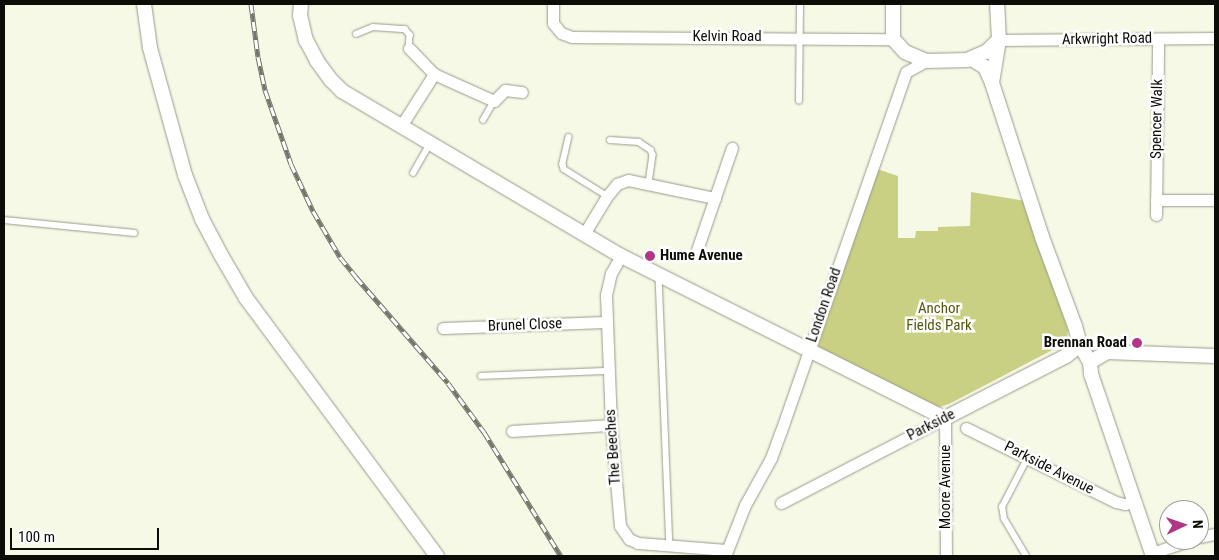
<!DOCTYPE html>
<style>
body{margin:0}
#map{position:relative;width:1219px;height:560px;overflow:hidden;background:#f7f9e7;font-family:"Roboto Condensed",sans-serif}
div>[style]{position:absolute}
[style*='--x']{left:calc(var(--x)*1px);top:calc(var(--y)*1px);width:calc(var(--w)*1px);rotate:calc(var(--a)*1deg)}
.green>*{inset:0;background:#cad083}
.roads{filter:drop-shadow(0 0 1px #989a89) drop-shadow(0 0 1px #989a89)}
.service>*{height:5.5px;margin:-2.75px;padding:0 2.75px;transform-origin:2.75px;border-radius:2.75px;background:#fff}
.minor>*{height:11px;margin:-5.5px;padding:0 5.5px;transform-origin:5.5px;border-radius:5.5px;background:#fff}
.tertiary>*{height:14px;margin:-7px;padding:0 7px;transform-origin:7px;border-radius:7px;background:#fff}
.rail>*{height:5px;margin-top:-2.5px;transform-origin:0;background:repeating-linear-gradient(90deg,#fff 0 9px,#74756a 0 18px);box-sizing:border-box;border-block:1px solid #74756a}
.dots>*{width:14px;height:14px;translate:-50% -50%;box-sizing:border-box;border:2px solid #fff;border-radius:50%}
span{translate:-50% -50%;white-space:nowrap;text-align:center;line-height:1.15;-webkit-text-stroke:5px #fff;paint-order:stroke}
.street-label{font-size:15px;color:#0c0d07}
.poi-label{font-size:15px;color:#0c0d07;font-weight:700}
.left{translate:0 -50%;text-align:left}
.right{translate:-100% -50%;text-align:right}
.park-label{font-size:15px;color:#54580d}
.frame{position:absolute;inset:0;border:5px solid #0c0d07;pointer-events:none}
.north{position:absolute;left:1159px;top:500px;width:50px;height:50px;box-sizing:border-box;background:#fff;border:1px solid #9e9e9c;border-radius:50%;rotate:87deg;font-size:14px;font-weight:700;line-height:20px;text-align:center;color:#0c0d07}
.north::after{content:'';display:block;margin:auto;width:18px;height:22px;background:#b23686;clip-path:polygon(50% 0,100% 100%,50% 72%,0 100%)}
.scale{position:absolute;left:10px;top:528px;width:149px;height:22px;box-sizing:border-box;border:2px solid #0c0d07;border-top:0;padding-left:6px;font-size:15px;line-height:18px;white-space:nowrap;color:#0c0d07;-webkit-text-stroke:4px #fff;paint-order:stroke}
</style>
<div id="map">
<div class="green">
<i style="clip-path:polygon(877px 169px,898px 176px,898px 238px,915px 238px,916px 231px,938px 231px,938px 227px,970px 226px,971px 192px,1025px 201px,1068px 330px,1067px 340px,1064px 344px,949px 404px,939px 407px,933px 406px,820px 349px,817px 341px)"></i>
</div>
<div class="roads">
<div class="service">
<i style="--x:356;--y:34;--w:18;--a:-22"></i>
<i style="--x:373;--y:27;--w:32;--a:4"></i>
<i style="--x:405;--y:29;--w:8;--a:50"></i>
<i style="--x:410;--y:35;--w:13;--a:94"></i>
<i style="--x:799;--y:101;--w:97;--a:-89.4"></i>
<i style="--x:483;--y:120;--w:22;--a:-60"></i>
<i style="--x:569;--y:137;--w:28;--a:103"></i>
<i style="--x:563;--y:164;--w:5;--a:79"></i>
<i style="--x:564;--y:169;--w:51;--a:32.1"></i>
<i style="--x:610;--y:140;--w:29;--a:4"></i>
<i style="--x:639;--y:142;--w:14;--a:34"></i>
<i style="--x:651;--y:150;--w:5;--a:68"></i>
<i style="--x:653;--y:155;--w:29;--a:98"></i>
<i style="--x:413;--y:173;--w:34;--a:-60"></i>
<i style="--x:4;--y:220;--w:131;--a:5.7"></i>
<i style="--x:659;--y:276;--w:269;--a:87.7"></i>
<i style="--x:481;--y:376;--w:127;--a:-2.3"></i>
<i style="--x:1026;--y:556;--w:43;--a:-120.7"></i>
<i style="--x:1004;--y:519;--w:12;--a:-99"></i>
<i style="--x:1002;--y:507;--w:56;--a:-62.5"></i>
</div>
<div class="minor">
<i style="--x:553;--y:4;--w:19;--a:90"></i>
<i style="--x:553;--y:23;--w:13;--a:51"></i>
<i style="--x:561;--y:33;--w:12;--a:20"></i>
<i style="--x:572;--y:37;--w:321;--a:0.4"></i>
<i style="--x:999;--y:40;--w:216;--a:-0.5"></i>
<i style="--x:434;--y:74;--w:66;--a:24.2"></i>
<i style="--x:494;--y:101;--w:16;--a:-45"></i>
<i style="--x:505;--y:90;--w:17;--a:7"></i>
<i style="--x:401;--y:126;--w:62;--a:-57.6"></i>
<i style="--x:434;--y:74;--w:36;--a:-134"></i>
<i style="--x:1156;--y:200;--w:59;--a:0"></i>
<i style="--x:1156;--y:215;--w:176;--a:-89.3"></i>
<i style="--x:584;--y:234;--w:44;--a:-58.8"></i>
<i style="--x:607;--y:196;--w:16;--a:-50"></i>
<i style="--x:617;--y:184;--w:12;--a:-20"></i>
<i style="--x:628;--y:180;--w:89;--a:11.7"></i>
<i style="--x:697;--y:250;--w:108;--a:-71.1"></i>
<i style="--x:621;--y:256;--w:20;--a:120"></i>
<i style="--x:611;--y:273;--w:23;--a:103"></i>
<i style="--x:606;--y:295;--w:130;--a:87.8"></i>
<i style="--x:611;--y:425;--w:101;--a:84.9"></i>
<i style="--x:620;--y:526;--w:16;--a:55"></i>
<i style="--x:629;--y:539;--w:10;--a:24"></i>
<i style="--x:638;--y:543;--w:89;--a:4.5"></i>
<i style="--x:443;--y:328;--w:163;--a:-2.1"></i>
<i style="--x:966;--y:428;--w:167;--a:26.3"></i>
<i style="--x:1116;--y:502;--w:9;--a:13"></i>
<i style="--x:1125;--y:504;--w:9;--a:-13"></i>
<i style="--x:512;--y:431;--w:99;--a:-3.5"></i>
<i style="--x:781;--y:503;--w:185;--a:-27.4"></i>
<i style="--x:945;--y:418;--w:138;--a:89.6"></i>
<i style="--x:1199;--y:537;--w:16;--a:-11"></i>
<i style="--x:1152;--y:553;--w:41;--a:-18.4"></i>
<i style="--x:725;--y:556;--w:55;--a:-68.6"></i>
<i style="--x:745;--y:505;--w:54;--a:-61"></i>
<i style="--x:771;--y:458;--w:29;--a:-70"></i>
<i style="--x:781;--y:431;--w:380;--a:-70.8"></i>
<i style="--x:906;--y:72;--w:23;--a:-29"></i>
</div>
<div class="tertiary">
<i style="--x:144;--y:4;--w:44;--a:82.2"></i>
<i style="--x:150;--y:48;--w:132;--a:74.6"></i>
<i style="--x:185;--y:175;--w:47;--a:68.9"></i>
<i style="--x:202;--y:219;--w:41;--a:62.2"></i>
<i style="--x:221;--y:255;--w:50;--a:59.8"></i>
<i style="--x:246;--y:298;--w:321;--a:53.5"></i>
<i style="--x:301;--y:4;--w:11;--a:95"></i>
<i style="--x:300;--y:15;--w:26;--a:77"></i>
<i style="--x:306;--y:40;--w:24;--a:62"></i>
<i style="--x:317;--y:61;--w:24;--a:54"></i>
<i style="--x:331;--y:80;--w:16;--a:45"></i>
<i style="--x:342;--y:91;--w:324;--a:30.6"></i>
<i style="--x:621;--y:256;--w:362;--a:26.6"></i>
<i style="--x:945;--y:418;--w:136;--a:-27.1"></i>
<i style="--x:1066;--y:356;--w:18;--a:-38"></i>
<i style="--x:893;--y:4;--w:35;--a:90"></i>
<i style="--x:893;--y:39;--w:18;--a:47"></i>
<i style="--x:905;--y:52;--w:23;--a:23"></i>
<i style="--x:926;--y:61;--w:41;--a:-1.4"></i>
<i style="--x:967;--y:60;--w:21;--a:-23"></i>
<i style="--x:986;--y:52;--w:18;--a:-43"></i>
<i style="--x:972;--y:59;--w:15;--a:32"></i>
<i style="--x:985;--y:67;--w:17;--a:66"></i>
<i style="--x:992;--y:83;--w:162;--a:72"></i>
<i style="--x:1042;--y:237;--w:95;--a:69.7"></i>
<i style="--x:1075;--y:326;--w:20;--a:75"></i>
<i style="--x:1080;--y:345;--w:20;--a:60"></i>
<i style="--x:1090;--y:362;--w:12;--a:85"></i>
<i style="--x:1091;--y:374;--w:192;--a:71.2"></i>
<i style="--x:992;--y:83;--w:44;--a:-80.8"></i>
<i style="--x:999;--y:40;--w:36;--a:-93"></i>
<i style="--x:1090;--y:362;--w:20;--a:-30"></i>
<i style="--x:1107;--y:352;--w:108;--a:2.1"></i>
</div>
</div>
<div class="rail">
<i style="--x:251;--y:4;--w:53;--a:82.5"></i>
<i style="--x:258;--y:57;--w:34;--a:78"></i>
<i style="--x:265;--y:90;--w:78;--a:70.6"></i>
<i style="--x:291;--y:164;--w:52;--a:64.9"></i>
<i style="--x:313;--y:211;--w:53;--a:59.6"></i>
<i style="--x:340;--y:257;--w:26;--a:51"></i>
<i style="--x:356;--y:277;--w:140;--a:49"></i>
<i style="--x:448;--y:383;--w:61;--a:53.7"></i>
<i style="--x:484;--y:432;--w:146;--a:58.2"></i>
</div>
<div class="dots">
<i style="left:650px;top:256px;background:#b23686"></i>
<i style="left:1137px;top:343px;background:#b23686"></i>
</div>
<div class="street-label">
<span style="left:727px;top:37px">Kelvin Road</span>
<span style="left:1107px;top:39px;rotate:-1deg">Arkwright Road</span>
<span style="left:1157px;top:119px;rotate:-89deg">Spencer Walk</span>
<span style="left:824px;top:305px;rotate:-71deg">London Road</span>
<span style="left:525px;top:325px;rotate:-2deg">Brunel Close</span>
<span style="left:931px;top:425px;rotate:-27deg">Parkside</span>
<span style="left:613px;top:447px;rotate:-94deg">The Beeches</span>
<span style="left:1049px;top:468px;rotate:27deg">Parkside Avenue</span>
<span style="left:946px;top:487px;rotate:-90deg">Moore Avenue</span>
</div>
<div class="poi-label">
<span class="left" style="left:660px;top:256px">Hume Avenue</span>
<span class="right" style="left:1127px;top:343px">Brennan Road</span>
</div>
<div class="park-label">
<span style="left:939px;top:317px">Anchor<br>Fields Park</span>
</div>
<div class="frame"></div>
<div class="north">N</div>
<div class="scale">100 m</div>
</div>
